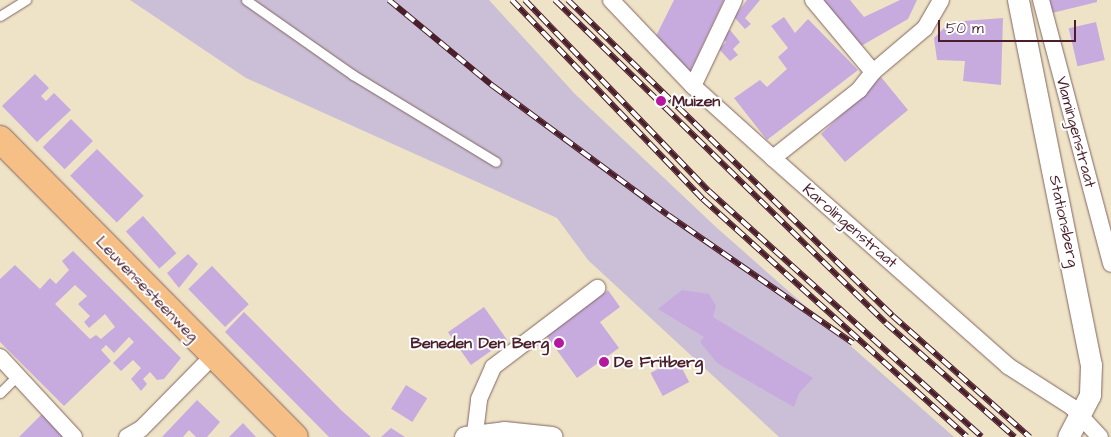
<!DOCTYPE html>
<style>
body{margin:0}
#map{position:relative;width:1111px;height:437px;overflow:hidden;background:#eee3c6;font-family:"Architects Daughter",sans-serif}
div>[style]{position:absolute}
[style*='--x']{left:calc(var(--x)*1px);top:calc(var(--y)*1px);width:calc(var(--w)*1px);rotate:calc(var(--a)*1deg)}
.industrial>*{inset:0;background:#cabfd6}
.building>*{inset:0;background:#c7abde;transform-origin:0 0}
.roads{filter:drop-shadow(0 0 1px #836461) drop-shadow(0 0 1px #836461)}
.service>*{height:9px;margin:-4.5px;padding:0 4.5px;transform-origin:4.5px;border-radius:4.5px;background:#fff}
.minor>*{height:16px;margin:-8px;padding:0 8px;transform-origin:8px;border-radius:8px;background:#fff}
.tertiary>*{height:21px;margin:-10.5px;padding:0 10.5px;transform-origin:10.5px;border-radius:10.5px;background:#fff}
.primary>*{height:26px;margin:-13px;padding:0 13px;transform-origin:13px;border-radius:13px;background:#f5bf86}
.rail>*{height:5.5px;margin-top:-2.75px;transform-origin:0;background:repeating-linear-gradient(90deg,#fff 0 11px,#4a1f2b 0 22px);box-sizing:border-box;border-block:1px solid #4a1f2b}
.dots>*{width:14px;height:14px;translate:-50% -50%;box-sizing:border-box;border:2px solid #fff;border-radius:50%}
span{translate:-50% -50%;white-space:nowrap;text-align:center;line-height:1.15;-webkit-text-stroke:4px #fff;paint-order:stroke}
.poi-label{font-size:16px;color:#4a1f2b;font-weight:700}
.left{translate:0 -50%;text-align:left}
.right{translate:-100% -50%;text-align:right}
.street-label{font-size:16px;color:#4a1f2b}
.scale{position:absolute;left:938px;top:20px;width:138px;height:22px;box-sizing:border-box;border:2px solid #4a1f2b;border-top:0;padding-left:6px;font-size:15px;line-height:18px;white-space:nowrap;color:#4a1f2b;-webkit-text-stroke:4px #fff;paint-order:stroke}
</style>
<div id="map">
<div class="industrial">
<i style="clip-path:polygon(130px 0,489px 0,575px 94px,717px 228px,954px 437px,779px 437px,588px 260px,557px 218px,246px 78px)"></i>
</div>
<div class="building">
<i style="clip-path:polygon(674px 0,724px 0,688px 76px,654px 40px)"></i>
<i style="clip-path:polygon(747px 0,760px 0,745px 18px,751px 24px,745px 29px,734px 17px)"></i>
<i style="clip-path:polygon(821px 0,850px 0,864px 17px,900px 0,917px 0,908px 19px,861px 46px)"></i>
<i style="clip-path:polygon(1049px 0,1097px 0,1097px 2px,1052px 13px)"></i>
<i style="clip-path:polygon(784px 17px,795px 33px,808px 19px,858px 70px,767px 140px,734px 98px,760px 80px,767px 87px,787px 69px,778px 57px,788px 48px,771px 26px)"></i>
<i style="clip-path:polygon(1003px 18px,1001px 85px,963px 81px,965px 61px,937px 60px,934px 38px,950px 22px)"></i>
<i style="left:1096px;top:22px;width:39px;height:28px;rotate:77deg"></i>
<i style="clip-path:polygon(730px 30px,740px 42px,733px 49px,738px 55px,730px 61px,719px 49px,726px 42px,722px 37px)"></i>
<i style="clip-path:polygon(35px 74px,49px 88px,41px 96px,46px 101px,54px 93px,71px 110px,37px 142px,2px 106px)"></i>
<i style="clip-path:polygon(881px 77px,908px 110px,845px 162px,821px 134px)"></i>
<i style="left:71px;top:119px;width:31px;height:40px;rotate:45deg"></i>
<i style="left:97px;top:149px;width:66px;height:38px;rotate:45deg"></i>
<i style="left:143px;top:216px;width:50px;height:23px;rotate:48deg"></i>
<i style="clip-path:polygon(evenodd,73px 251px,181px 358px,164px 379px,157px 380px,150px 372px,143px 379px,147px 384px,141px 391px,131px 379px,141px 368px,133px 360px,121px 371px,113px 363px,134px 342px,129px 337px,114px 353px,106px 345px,101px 350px,111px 361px,64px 406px,0 342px,0 279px,15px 265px,40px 289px,50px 278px,56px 284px,69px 270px,62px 261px,73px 251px,75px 285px,87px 296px,78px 304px,90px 316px,84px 322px,89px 328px,105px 314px,115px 327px,101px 339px,96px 335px,90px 339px,55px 304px,75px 285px)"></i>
<i style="clip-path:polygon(188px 254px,198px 264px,179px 288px,167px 273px)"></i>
<i style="left:212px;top:266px;width:53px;height:33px;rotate:46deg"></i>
<i style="clip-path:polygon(608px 290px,620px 307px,600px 322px,619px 348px,577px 378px,546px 335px)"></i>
<i style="clip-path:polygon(682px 290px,709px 294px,716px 306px,713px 317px,813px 378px,799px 393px,794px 407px,717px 363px,700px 342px,704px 337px,658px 309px)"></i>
<i style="left:484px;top:307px;width:40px;height:44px;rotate:55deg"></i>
<i style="clip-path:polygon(244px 312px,341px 410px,371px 437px,329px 437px,225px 332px)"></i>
<i style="left:677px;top:359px;width:26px;height:30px;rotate:62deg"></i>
<i style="left:406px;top:385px;width:25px;height:28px;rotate:32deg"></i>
<i style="clip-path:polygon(197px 400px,220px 422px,207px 437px,196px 437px,189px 430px,183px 437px,162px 437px)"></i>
<i style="clip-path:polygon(42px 414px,65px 437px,19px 437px)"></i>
<i style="clip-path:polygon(243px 423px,256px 437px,229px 437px)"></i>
<i style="clip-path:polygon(391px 428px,405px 437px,381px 437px)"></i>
</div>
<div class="roads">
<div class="service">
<i style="--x:246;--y:0;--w:131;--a:35"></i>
<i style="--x:353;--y:75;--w:167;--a:31.3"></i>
<i style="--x:0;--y:16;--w:31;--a:-32"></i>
<i style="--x:0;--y:393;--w:24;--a:-45"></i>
</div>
<div class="minor">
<i style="--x:611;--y:0;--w:119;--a:46.4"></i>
<i style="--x:693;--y:86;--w:108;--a:42"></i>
<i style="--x:773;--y:158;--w:314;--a:41.5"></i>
<i style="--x:1008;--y:366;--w:76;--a:32.6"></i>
<i style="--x:1072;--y:407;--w:41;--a:47"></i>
<i style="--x:813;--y:0;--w:94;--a:50.2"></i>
<i style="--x:1041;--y:0;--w:273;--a:75.1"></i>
<i style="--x:693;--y:86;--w:95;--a:-64.5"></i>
<i style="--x:773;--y:158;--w:110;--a:-38.3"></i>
<i style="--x:859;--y:90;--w:23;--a:-52"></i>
<i style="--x:873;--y:72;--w:68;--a:-40.2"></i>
<i style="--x:925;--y:28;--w:32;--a:-60"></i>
<i style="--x:0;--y:357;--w:109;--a:47.2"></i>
<i style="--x:475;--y:433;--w:34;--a:-83"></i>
<i style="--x:479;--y:399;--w:35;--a:-66"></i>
<i style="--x:493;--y:367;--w:131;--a:-37.2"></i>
<i style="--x:127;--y:437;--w:16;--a:-30"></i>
<i style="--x:141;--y:429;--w:103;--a:-45.4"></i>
</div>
<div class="tertiary">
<i style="--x:1018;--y:0;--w:372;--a:78.7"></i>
<i style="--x:1091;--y:365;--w:30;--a:92"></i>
<i style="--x:1090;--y:395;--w:47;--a:117.6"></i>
<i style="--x:465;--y:437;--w:39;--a:-7"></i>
<i style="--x:504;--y:432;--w:48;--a:5.9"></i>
</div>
<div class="primary">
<i style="--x:0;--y:139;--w:419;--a:45.3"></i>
</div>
</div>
<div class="rail">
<i style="--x:389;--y:0;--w:135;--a:39.6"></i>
<i style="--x:493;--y:86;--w:217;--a:36.4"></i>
<i style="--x:668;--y:215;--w:225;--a:34.7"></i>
<i style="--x:512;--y:0;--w:276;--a:46.2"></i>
<i style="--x:703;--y:199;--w:355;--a:42"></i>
<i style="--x:525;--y:0;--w:265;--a:46.1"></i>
<i style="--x:709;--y:191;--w:367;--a:42"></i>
<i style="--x:555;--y:0;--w:462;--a:44.3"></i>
<i style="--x:886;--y:323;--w:172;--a:41.5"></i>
<i style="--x:568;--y:0;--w:453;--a:44.2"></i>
<i style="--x:893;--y:316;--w:183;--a:41.5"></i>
</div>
<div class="dots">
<i style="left:661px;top:101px;background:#b5179e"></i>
<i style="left:559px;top:343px;background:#b5179e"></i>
<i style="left:604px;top:362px;background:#b5179e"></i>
</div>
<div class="poi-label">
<span class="left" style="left:672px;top:101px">Muizen</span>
<span class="right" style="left:549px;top:343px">Beneden Den Berg</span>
<span class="left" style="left:614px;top:362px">De Fritberg</span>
</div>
<div class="street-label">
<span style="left:1076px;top:132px;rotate:75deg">Vlamingenstraat</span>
<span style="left:1064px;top:221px;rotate:78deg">Stationsberg</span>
<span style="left:850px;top:226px;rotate:41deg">Karolingenstraat</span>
<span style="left:147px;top:289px;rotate:46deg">Leuvensesteenweg</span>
</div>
<div class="scale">50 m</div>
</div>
